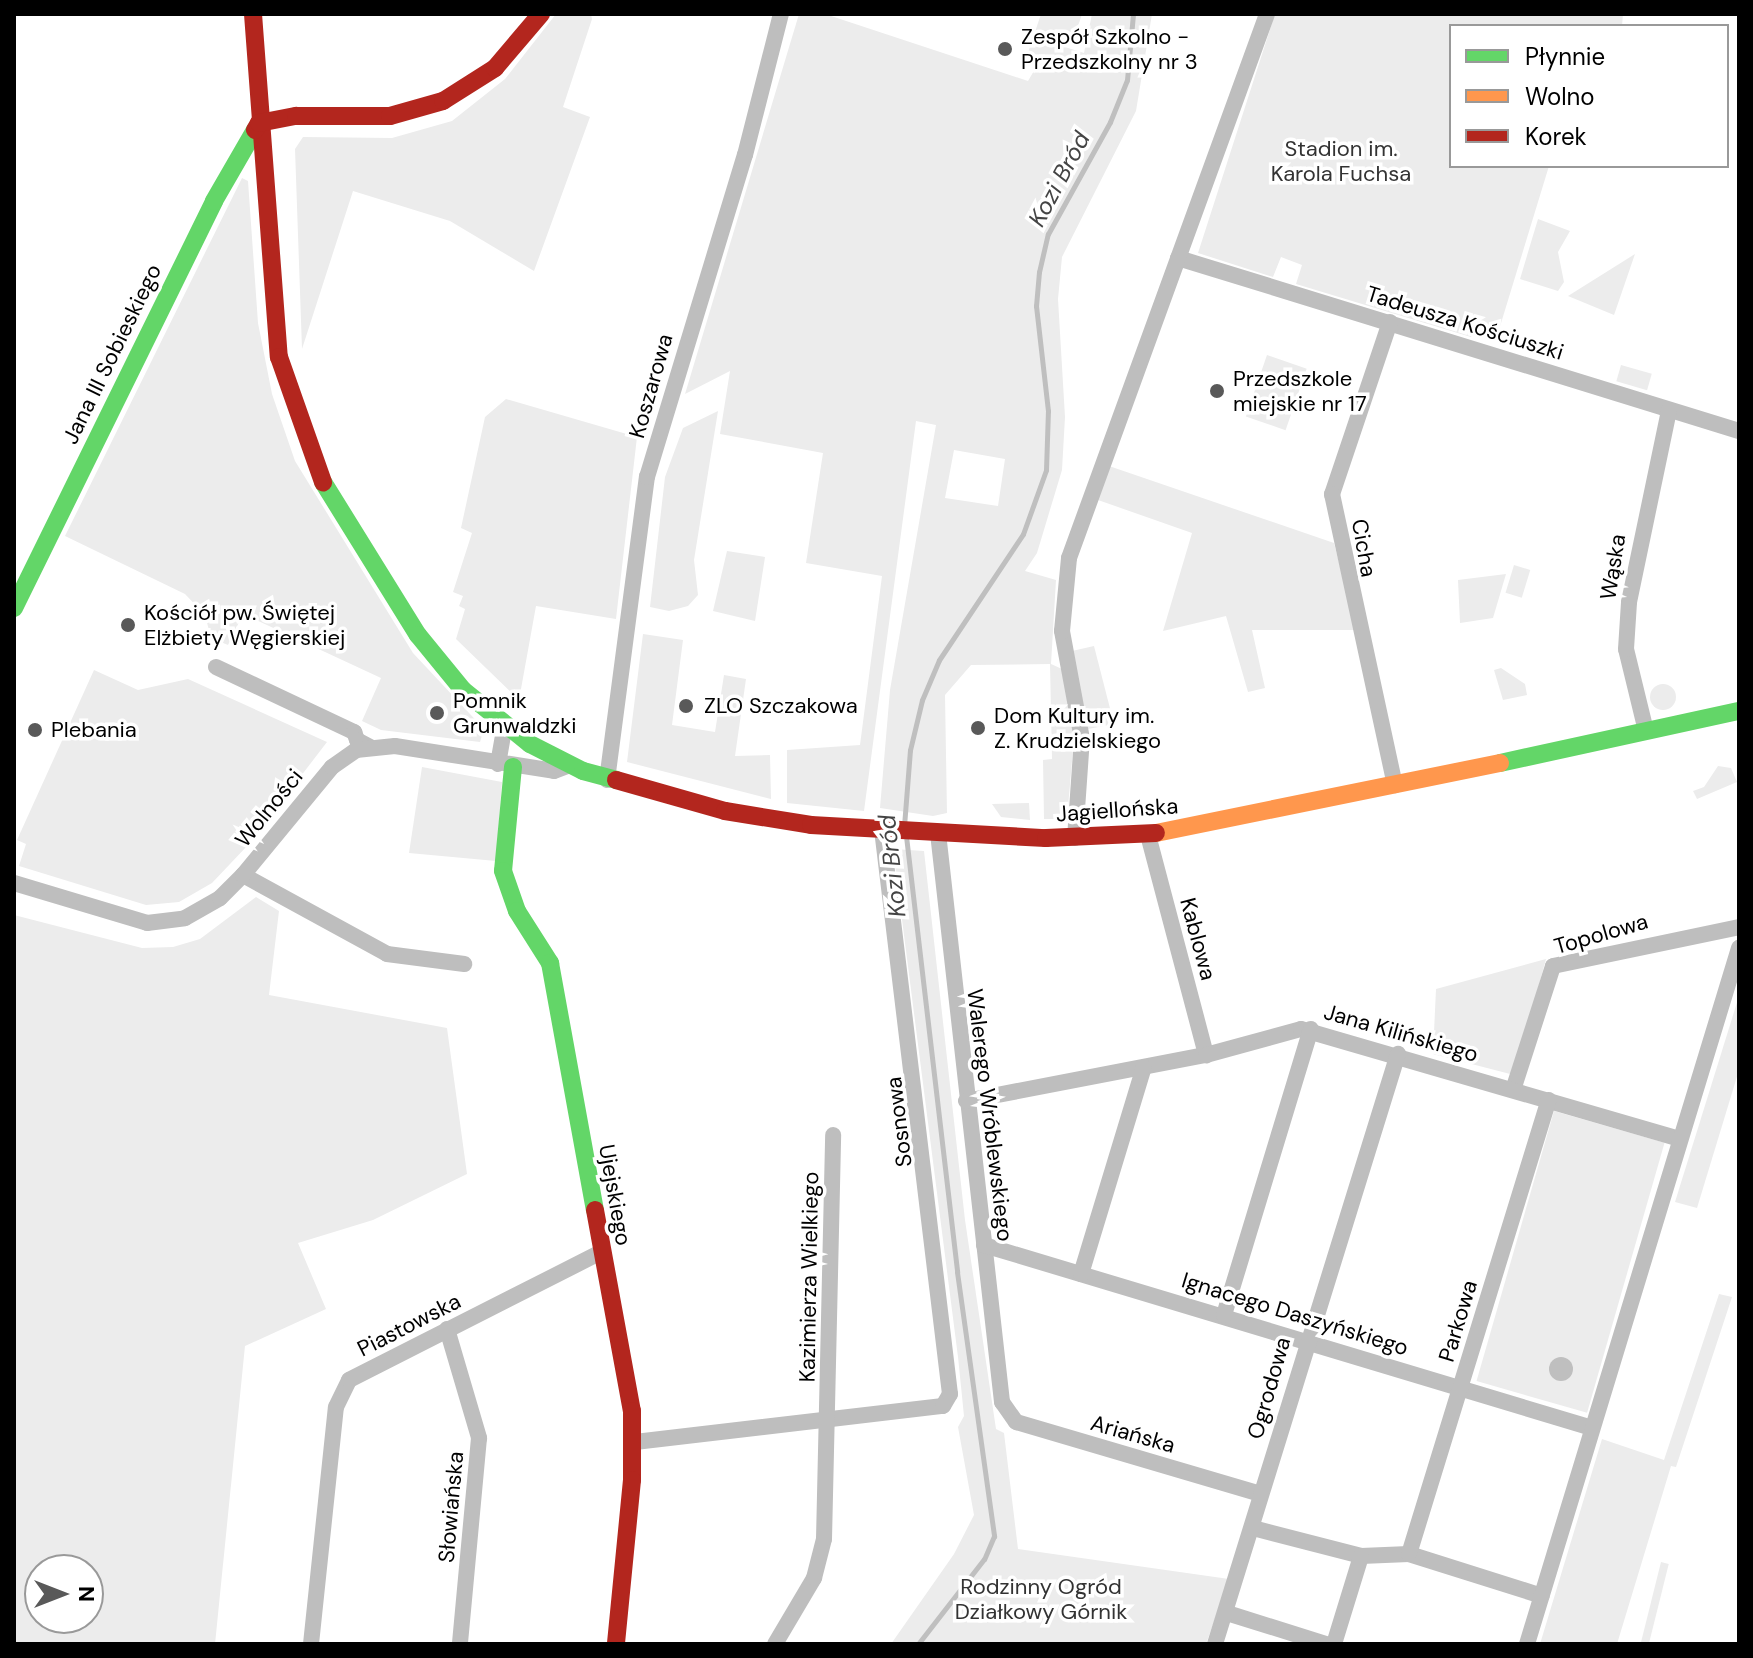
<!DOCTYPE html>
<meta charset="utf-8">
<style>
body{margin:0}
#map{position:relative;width:1753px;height:1658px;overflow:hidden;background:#fff;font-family:"DM Sans",sans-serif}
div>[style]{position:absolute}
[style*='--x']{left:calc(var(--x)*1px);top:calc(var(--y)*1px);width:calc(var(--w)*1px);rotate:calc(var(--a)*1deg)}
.green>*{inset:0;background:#ececec;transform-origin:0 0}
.round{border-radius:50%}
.water>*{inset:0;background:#bfbfbf}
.stream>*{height:5px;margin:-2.5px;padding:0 2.5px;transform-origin:2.5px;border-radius:2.5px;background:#bfbfbf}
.street>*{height:16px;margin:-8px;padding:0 8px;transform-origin:8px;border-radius:8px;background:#bebebe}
.fast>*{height:18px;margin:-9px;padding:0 9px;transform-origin:9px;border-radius:9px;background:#63d668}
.slow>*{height:18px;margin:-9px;padding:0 9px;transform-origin:9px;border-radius:9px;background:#ff974d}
.jam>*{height:18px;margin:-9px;padding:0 9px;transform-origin:9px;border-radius:9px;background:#b3261e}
.rail>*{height:5px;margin-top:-2.5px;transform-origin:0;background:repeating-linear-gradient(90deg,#bebebe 0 12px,transparent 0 16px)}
.dots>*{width:22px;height:22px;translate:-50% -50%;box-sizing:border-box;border:4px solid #fff;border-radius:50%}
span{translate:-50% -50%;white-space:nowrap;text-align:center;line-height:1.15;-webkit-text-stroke:7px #fff;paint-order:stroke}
.poi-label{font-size:22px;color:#000}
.left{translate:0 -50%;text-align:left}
.park-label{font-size:22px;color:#333}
.street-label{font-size:22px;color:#000}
.water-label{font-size:24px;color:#444;font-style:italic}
.frame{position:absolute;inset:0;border:16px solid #000;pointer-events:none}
.legend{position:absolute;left:1449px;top:24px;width:280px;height:144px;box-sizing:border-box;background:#fff;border:2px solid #999;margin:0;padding:10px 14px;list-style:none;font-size:24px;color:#000}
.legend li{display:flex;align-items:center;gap:16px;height:40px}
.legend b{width:40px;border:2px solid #999}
.north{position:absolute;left:24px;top:1554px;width:80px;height:80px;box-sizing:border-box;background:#fff;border:2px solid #999;border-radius:50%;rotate:90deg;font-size:22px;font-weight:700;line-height:32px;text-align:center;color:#000}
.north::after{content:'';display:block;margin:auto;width:28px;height:36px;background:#595959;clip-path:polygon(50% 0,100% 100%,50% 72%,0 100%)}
</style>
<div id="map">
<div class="green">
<i style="clip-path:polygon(556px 14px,591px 14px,592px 19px,563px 107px,590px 117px,534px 271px,450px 221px,353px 191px,302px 349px,295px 149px,303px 137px,392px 138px,452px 121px,505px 79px)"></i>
<i style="clip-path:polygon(evenodd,799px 14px,825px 14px,1028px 81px,1035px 69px,1027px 56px,1033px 37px,1084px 53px,1092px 14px,1152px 14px,1136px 111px,1062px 257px,1058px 299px,1065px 417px,1062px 470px,1037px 553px,1025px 571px,1056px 580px,1051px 664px,1062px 669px,1074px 738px,1067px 819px,1044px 819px,1043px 760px,1052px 759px,1050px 664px,971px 665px,945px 695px,947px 813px,933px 816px,880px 808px,890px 690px,936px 425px,916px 421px,864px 811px,787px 803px,787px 750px,860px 745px,882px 576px,806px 563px,823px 453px,720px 434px,730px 371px,685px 394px,799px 14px,954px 450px,1005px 459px,998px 506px,945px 498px,954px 450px)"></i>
<i style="clip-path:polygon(1041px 14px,1082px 14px,1072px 44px,1035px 32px)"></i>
<i style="clip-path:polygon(1275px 14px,1623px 14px,1622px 26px,1451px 26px,1451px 166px,1549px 166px,1498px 333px,1477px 327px,1471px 337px,1296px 284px,1302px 265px,1281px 257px,1273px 277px,1198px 253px)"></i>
<i style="clip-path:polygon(242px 178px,248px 181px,258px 323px,272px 394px,295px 461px,413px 653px,484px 729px,480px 742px,381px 730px,362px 721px,381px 678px,243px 614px,228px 645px,211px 638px,205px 615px,185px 594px,65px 536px)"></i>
<i style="clip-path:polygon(1538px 219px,1570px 231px,1558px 252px,1564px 282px,1558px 291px,1520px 279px)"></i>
<i style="clip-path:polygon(1635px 254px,1614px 315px,1568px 296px)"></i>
<i style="left:1267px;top:355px;width:42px;height:65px;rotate:19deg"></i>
<i style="left:1621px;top:365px;width:32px;height:17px;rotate:16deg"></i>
<i style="clip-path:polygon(506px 399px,637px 437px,616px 619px,536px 606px,519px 700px,456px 639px,465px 609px,459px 606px,463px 596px,453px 592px,472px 533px,461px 528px,485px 417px)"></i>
<i style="clip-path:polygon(718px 411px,694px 560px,698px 595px,688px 606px,669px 611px,650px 607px,665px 477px,683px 428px)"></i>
<i style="clip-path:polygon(1109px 466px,1334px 543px,1356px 630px,1252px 630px,1265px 688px,1248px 692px,1226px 616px,1163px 631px,1192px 533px,1098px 500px)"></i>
<i style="clip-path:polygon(727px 551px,765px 557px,755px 621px,713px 611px)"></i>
<i style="left:1514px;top:565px;width:17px;height:29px;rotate:17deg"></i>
<i style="clip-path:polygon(1506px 574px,1493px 618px,1460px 623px,1458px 580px)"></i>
<i style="clip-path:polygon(643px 634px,683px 640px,672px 725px,715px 732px,724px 675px,746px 679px,735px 756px,770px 755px,771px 799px,627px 762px)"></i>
<i style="clip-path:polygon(1094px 646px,1114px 724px,1088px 729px,1072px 651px)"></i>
<i style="clip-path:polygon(1501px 668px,1525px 684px,1527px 695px,1503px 700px,1494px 670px)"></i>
<i style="clip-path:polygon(94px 670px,138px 690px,188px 679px,327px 742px,248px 845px,212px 883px,179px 902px,146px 905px,19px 866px,26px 844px,17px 840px)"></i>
<i class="round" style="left:1650px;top:684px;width:26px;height:26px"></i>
<i style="clip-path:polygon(1718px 766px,1731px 768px,1737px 782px,1697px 799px,1693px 791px,1704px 787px)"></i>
<i style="clip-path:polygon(422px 767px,502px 782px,496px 861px,409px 853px)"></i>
<i style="clip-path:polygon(1029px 803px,1030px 820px,1001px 817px,992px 804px)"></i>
<i style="clip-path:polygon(893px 849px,924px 851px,965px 1220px,996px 1429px,1004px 1433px,1018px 1549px,1229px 1579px,1206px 1644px,891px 1644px,954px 1554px,974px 1515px,958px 1427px,964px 1416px,958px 1357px)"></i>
<i style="clip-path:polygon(evenodd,256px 897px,279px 911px,269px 995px,447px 1028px,467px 1174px,373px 1220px,298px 1243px,326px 1309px,245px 1346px,215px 1644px,14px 1644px,14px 915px,142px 948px,173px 947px,200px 939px,256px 897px,40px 1570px,88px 1570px,88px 1618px,40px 1618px,40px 1570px)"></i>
<i style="clip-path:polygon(1546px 959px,1514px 1075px,1433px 1054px,1436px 989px)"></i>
<i style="clip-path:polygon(1739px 996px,1739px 1070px,1697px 1208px,1675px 1202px)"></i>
<i style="left:1554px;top:1111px;width:115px;height:281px;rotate:16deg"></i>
<i style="clip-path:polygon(1719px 1294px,1732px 1297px,1676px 1467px,1671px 1466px,1617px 1644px,1540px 1644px,1602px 1439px,1664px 1460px)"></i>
<i style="left:1661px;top:1562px;width:8px;height:86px;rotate:14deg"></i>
</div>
<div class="water">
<i class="round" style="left:1549px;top:1357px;width:24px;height:24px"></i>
</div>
<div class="stream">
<i style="--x:904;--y:826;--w:76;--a:-85.5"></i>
<i style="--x:910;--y:750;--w:51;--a:-76.5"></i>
<i style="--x:922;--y:700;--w:43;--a:-67"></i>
<i style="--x:939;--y:660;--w:151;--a:-56.3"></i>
<i style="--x:1023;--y:534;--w:68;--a:-70.2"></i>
<i style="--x:1046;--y:470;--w:59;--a:-88.1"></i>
<i style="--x:1048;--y:411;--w:106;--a:-96.5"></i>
<i style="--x:1036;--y:306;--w:34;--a:-85"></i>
<i style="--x:1039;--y:272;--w:39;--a:-77"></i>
<i style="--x:1048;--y:234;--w:128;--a:-61"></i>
<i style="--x:1110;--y:122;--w:45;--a:-68"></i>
<i style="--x:1127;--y:80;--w:66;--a:-84.8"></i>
<i style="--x:906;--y:836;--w:439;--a:83.3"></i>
<i style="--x:957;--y:1272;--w:267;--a:82"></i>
<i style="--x:994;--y:1536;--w:25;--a:113"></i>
<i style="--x:984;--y:1559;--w:108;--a:127.8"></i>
</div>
<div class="street">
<i style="--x:1178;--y:258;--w:587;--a:17.14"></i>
<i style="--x:1390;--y:322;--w:182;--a:108.6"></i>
<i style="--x:1332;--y:494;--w:298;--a:77.8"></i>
<i style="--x:216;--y:667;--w:153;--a:25.2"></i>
<i style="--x:354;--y:732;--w:9;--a:69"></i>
<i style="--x:357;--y:740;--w:15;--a:28"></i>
<i style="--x:1646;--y:731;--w:84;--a:-103.7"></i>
<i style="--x:1626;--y:649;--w:47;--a:-86.3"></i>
<i style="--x:1629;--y:602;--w:196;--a:-78.2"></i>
<i style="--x:498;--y:764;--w:39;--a:-80"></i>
<i style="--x:607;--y:780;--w:306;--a:-82.5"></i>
<i style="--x:647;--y:477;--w:337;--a:-73.1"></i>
<i style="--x:745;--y:155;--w:146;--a:-75.7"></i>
<i style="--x:938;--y:833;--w:573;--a:83.58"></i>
<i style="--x:1002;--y:1402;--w:24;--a:55"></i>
<i style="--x:1016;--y:1422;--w:255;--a:16.4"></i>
<i style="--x:1148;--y:835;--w:228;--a:75.2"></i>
<i style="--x:1075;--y:838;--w:99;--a:-86"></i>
<i style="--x:1082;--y:739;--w:110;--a:-100.5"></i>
<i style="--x:1062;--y:631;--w:73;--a:-84.5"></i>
<i style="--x:1069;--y:558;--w:579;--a:-70"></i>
<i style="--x:243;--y:875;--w:164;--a:28.7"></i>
<i style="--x:387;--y:954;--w:78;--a:7.4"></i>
<i style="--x:14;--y:883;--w:139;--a:16.7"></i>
<i style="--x:147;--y:923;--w:38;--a:-7"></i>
<i style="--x:185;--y:918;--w:40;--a:-29.7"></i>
<i style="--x:220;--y:898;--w:33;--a:-45"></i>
<i style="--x:243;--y:875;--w:140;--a:-50.5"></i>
<i style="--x:332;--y:767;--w:29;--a:-35"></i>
<i style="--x:356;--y:750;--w:39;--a:-6"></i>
<i style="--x:395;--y:746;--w:161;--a:8.9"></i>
<i style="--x:554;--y:771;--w:17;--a:-21"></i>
<i style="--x:1513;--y:1090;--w:130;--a:-72.1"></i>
<i style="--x:1553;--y:966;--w:190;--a:-11.8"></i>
<i style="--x:966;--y:1101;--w:244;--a:-10.9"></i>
<i style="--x:1206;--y:1055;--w:98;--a:-15.3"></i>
<i style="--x:1301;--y:1029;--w:394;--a:16.2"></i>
<i style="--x:984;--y:1245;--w:635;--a:16.75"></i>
<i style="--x:1081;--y:1274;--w:216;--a:-73.1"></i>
<i style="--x:1224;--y:1315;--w:299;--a:-73.1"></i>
<i style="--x:447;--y:1329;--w:114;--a:73.6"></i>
<i style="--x:479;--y:1438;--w:207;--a:95.3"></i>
<i style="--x:635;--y:1442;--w:310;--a:-6.7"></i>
<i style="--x:943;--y:1406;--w:14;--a:-60"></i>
<i style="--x:950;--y:1394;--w:568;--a:-96.87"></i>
<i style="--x:1253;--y:1528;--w:112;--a:14.5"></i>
<i style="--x:1361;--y:1556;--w:48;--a:-2.4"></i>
<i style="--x:1409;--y:1554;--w:139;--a:17.5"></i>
<i style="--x:1409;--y:1554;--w:475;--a:-72.9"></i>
<i style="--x:1227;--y:1613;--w:104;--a:17.4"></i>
<i style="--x:311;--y:1644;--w:238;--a:-84"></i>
<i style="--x:336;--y:1407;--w:30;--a:-64"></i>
<i style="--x:349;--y:1380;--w:283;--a:-26.9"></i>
<i style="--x:775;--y:1644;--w:77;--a:-59.4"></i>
<i style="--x:814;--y:1578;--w:40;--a:-75.6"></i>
<i style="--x:824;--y:1539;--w:404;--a:-88.7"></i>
<i style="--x:1215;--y:1644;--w:618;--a:-72.77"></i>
<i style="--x:1334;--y:1644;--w:92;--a:-72.9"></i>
<i style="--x:1527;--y:1644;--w:728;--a:-73.06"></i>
</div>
<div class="fast">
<i style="--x:323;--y:482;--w:180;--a:58.2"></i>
<i style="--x:418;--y:635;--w:71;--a:50.7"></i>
<i style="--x:463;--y:690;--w:86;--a:38.9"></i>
<i style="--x:530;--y:744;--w:59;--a:27"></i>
<i style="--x:583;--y:771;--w:34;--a:15"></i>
<i style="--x:14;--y:608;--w:453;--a:-63.8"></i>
<i style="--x:214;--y:201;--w:82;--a:-60"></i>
<i style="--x:1500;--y:763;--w:245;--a:-12.3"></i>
<i style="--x:513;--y:767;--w:104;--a:95.5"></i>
<i style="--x:503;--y:871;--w:42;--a:70.7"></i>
<i style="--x:517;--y:911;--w:62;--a:57.6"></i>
<i style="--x:550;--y:963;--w:251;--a:79.7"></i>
</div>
<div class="slow">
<i style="--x:1156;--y:833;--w:351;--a:-11.5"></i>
</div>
<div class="jam">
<i style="--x:253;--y:14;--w:344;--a:85.7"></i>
<i style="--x:279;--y:357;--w:133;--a:70.6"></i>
<i style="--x:255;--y:130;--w:8;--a:-60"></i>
<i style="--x:259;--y:123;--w:38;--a:-11"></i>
<i style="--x:296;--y:116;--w:94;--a:0"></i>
<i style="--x:390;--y:116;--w:55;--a:-15.8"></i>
<i style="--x:443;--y:101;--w:62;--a:-32.4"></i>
<i style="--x:495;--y:68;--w:71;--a:-49.6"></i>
<i style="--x:616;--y:780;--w:113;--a:15.9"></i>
<i style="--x:725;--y:811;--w:87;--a:9.2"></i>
<i style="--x:811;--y:825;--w:235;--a:3.2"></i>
<i style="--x:1046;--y:838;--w:110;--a:-2.6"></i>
<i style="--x:595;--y:1210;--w:204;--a:79.6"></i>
<i style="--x:632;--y:1411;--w:69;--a:90"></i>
<i style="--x:632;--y:1480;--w:165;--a:95.6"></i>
</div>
<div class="rail">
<i style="--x:1739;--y:1644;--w:2;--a:-90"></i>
</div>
<div class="dots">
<i style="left:1005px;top:49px;background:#595959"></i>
<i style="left:1217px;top:391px;background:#595959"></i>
<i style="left:128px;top:625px;background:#595959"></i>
<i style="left:686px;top:706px;background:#595959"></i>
<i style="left:437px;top:713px;background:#595959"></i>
<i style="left:978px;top:728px;background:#595959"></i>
<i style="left:35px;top:730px;background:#595959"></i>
</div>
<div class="poi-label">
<span class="left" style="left:1021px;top:49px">Zespół Szkolno -<br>Przedszkolny nr 3</span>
<span class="left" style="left:1233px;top:391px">Przedszkole<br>miejskie nr 17</span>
<span class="left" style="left:144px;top:625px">Kościół pw. Świętej<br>Elżbiety Węgierskiej</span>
<span class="left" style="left:453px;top:713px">Pomnik<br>Grunwaldzki</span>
<span class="left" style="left:704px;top:706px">ZLO Szczakowa</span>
<span class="left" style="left:994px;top:728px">Dom Kultury im.<br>Z. Krudzielskiego</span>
<span class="left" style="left:51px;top:730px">Plebania</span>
</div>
<div class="park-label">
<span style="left:1341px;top:161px">Stadion im.<br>Karola Fuchsa</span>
<span style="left:1041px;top:1599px">Rodzinny Ogród<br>Działkowy Górnik</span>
</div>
<div class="street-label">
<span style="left:1465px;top:323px;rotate:17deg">Tadeusza Kościuszki</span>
<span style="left:112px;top:354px;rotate:-64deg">Jana III Sobieskiego</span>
<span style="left:651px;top:386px;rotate:-74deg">Koszarowa</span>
<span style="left:1364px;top:548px;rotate:80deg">Cicha</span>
<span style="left:1613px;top:567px;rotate:-81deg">Wąska</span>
<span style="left:269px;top:808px;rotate:-51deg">Wolności</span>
<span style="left:1117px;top:810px;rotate:-4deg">Jagiellońska</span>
<span style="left:1601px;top:934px;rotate:-16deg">Topolowa</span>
<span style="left:1198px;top:939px;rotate:75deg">Kablowa</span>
<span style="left:1401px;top:1033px;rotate:16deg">Jana Kilińskiego</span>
<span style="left:990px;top:1115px;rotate:83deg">Walerego Wróblewskiego</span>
<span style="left:899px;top:1122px;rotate:-97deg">Sosnowa</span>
<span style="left:615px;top:1195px;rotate:80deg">Ujejskiego</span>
<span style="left:809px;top:1277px;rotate:-89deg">Kazimierza Wielkiego</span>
<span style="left:1295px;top:1314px;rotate:17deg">Ignacego Daszyńskiego</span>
<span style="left:1458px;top:1321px;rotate:-73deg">Parkowa</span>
<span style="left:409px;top:1325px;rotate:-27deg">Piastowska</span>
<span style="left:1269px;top:1388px;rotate:-74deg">Ogrodowa</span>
<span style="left:1133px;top:1434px;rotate:16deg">Ariańska</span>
<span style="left:451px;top:1507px;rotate:-85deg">Słowiańska</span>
</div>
<div class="water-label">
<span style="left:1059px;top:179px;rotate:-62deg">Kozi Bród</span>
<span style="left:892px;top:866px;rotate:-96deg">Kozi Bród</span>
</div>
<div class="frame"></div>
<ul class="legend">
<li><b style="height:10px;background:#63d668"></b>Płynnie</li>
<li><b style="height:10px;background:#ff974d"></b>Wolno</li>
<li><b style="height:10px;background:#b3261e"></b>Korek</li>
</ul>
<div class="north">N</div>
</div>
